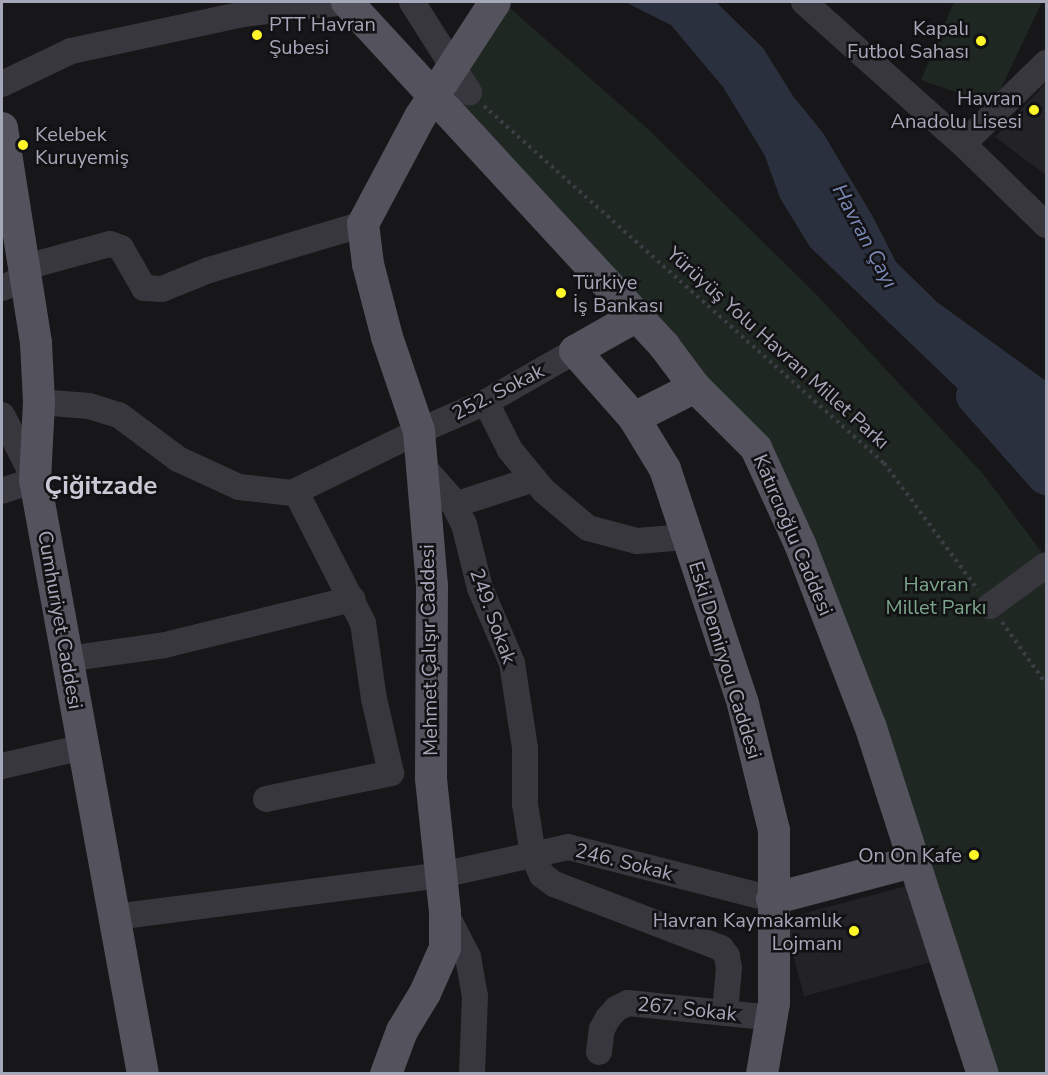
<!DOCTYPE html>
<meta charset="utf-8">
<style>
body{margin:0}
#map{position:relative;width:1048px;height:1075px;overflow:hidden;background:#171618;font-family:"Nunito Sans",sans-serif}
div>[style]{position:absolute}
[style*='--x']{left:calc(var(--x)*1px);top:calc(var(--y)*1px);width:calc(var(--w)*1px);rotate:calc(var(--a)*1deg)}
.built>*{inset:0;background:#232226;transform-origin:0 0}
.green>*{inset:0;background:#1e2721}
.water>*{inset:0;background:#2b303e}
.river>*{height:38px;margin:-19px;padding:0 19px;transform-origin:19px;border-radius:19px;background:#2b303e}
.path>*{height:4px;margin-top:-2px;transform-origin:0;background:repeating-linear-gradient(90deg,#3d3d45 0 3px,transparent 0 7.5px)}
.minor>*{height:26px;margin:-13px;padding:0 13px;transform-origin:13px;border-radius:13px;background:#38373e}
.major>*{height:32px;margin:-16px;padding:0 16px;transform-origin:16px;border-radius:16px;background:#53525d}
.dots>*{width:16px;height:16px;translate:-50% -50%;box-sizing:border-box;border:3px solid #121113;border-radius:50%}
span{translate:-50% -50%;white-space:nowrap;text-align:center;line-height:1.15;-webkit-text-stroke:5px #121113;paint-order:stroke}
.poi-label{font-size:20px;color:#a7a7ba}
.left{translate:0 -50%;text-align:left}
.right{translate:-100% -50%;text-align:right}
.street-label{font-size:20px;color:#a7a7ba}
.park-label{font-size:20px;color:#7ca68b}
.water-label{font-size:21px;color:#7b89b8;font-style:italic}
.district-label{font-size:26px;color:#c9c8d5;font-weight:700}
.frame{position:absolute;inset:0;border:3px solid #a7a7ba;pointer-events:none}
</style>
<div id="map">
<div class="built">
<i style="clip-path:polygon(1046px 83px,1046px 175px,995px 137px)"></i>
<i style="left:910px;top:885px;width:80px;height:131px;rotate:75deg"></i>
</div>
<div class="green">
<i style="clip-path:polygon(503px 2px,649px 130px,815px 293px,984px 475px,1046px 558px,1046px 1073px,983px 1073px,756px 448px,433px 96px)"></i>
<i style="clip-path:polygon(954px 2px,1042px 2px,993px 105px,921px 80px)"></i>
</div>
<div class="water">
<i style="clip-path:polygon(625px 2px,716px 2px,763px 48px,793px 96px,823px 133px,873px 217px,896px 262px,937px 302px,1046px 381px,1046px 455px,1000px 429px,810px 247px,780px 198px,765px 156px,723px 87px,671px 25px)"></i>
</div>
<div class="river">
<i style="--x:975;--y:396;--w:107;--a:48.4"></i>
</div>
<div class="path">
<i style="--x:484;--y:106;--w:536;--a:41.75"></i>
<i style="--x:884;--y:463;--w:158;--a:53.5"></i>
<i style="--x:1002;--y:622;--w:76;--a:54.6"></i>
</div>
<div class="minor">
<i style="--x:412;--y:2;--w:107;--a:57.7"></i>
<i style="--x:804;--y:2;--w:213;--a:41.8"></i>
<i style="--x:963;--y:144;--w:116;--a:44.3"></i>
<i style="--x:2;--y:84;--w:76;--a:-25.6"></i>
<i style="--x:71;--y:51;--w:176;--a:-12.1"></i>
<i style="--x:243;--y:14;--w:105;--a:-6.6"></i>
<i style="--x:963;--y:144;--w:116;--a:-44.3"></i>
<i style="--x:22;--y:268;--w:91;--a:-15.3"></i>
<i style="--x:110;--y:244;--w:12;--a:20"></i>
<i style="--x:121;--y:248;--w:46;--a:60.1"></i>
<i style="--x:144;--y:288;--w:18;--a:3"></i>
<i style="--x:162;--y:289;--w:51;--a:-22"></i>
<i style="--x:209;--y:270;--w:161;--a:-16.6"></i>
<i style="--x:2;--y:288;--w:24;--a:-24"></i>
<i style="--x:39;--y:402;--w:50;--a:4.6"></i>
<i style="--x:89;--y:406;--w:31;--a:17"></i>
<i style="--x:119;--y:415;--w:74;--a:36.7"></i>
<i style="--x:178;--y:459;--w:67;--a:24.7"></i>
<i style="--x:239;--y:487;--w:53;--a:6.5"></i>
<i style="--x:292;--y:493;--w:141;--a:-26"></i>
<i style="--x:419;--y:431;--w:73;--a:-23.4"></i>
<i style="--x:486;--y:402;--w:103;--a:-29.8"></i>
<i style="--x:486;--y:402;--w:54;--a:63.4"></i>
<i style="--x:510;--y:450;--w:53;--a:50.3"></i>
<i style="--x:544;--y:491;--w:57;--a:40.1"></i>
<i style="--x:588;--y:528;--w:51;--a:14.9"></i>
<i style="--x:637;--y:541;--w:49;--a:-4.7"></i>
<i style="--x:2;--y:415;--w:73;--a:63.1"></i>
<i style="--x:35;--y:480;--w:35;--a:162"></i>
<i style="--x:420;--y:463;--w:45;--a:48.6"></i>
<i style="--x:450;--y:497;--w:30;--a:63"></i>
<i style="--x:464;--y:524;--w:66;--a:76"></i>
<i style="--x:480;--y:588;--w:82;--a:66.9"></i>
<i style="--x:512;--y:663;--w:86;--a:81.3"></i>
<i style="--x:525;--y:748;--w:56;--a:90"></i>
<i style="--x:525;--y:804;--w:52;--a:81.1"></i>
<i style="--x:533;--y:855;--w:22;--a:66"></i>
<i style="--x:542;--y:875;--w:15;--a:37"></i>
<i style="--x:554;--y:884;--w:179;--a:21"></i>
<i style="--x:721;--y:948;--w:10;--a:53"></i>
<i style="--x:727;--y:956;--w:12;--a:81"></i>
<i style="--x:729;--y:968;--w:45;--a:95.1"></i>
<i style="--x:454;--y:505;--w:84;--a:-18"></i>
<i style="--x:990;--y:606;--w:69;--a:-36.2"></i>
<i style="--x:67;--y:659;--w:99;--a:-8.1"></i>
<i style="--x:165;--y:645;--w:193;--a:-13.8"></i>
<i style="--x:2;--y:766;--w:83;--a:-13.2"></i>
<i style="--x:266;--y:799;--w:128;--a:-11.7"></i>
<i style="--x:391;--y:773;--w:76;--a:-102.9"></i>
<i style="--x:374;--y:699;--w:77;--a:-98.2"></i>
<i style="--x:363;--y:623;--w:147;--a:-117.1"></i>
<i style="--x:445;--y:912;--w:51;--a:62.9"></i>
<i style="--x:468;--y:957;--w:40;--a:80"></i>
<i style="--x:475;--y:996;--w:78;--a:92.2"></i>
<i style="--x:115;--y:917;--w:329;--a:-7.3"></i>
<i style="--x:441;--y:875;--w:130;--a:-12.4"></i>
<i style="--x:568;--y:847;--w:211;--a:14.3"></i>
<i style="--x:599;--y:1052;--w:23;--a:-83"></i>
<i style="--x:602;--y:1029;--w:13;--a:-61"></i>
<i style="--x:608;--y:1018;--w:12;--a:-48"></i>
<i style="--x:616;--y:1009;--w:13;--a:-27"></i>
<i style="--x:628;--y:1003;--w:145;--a:5.9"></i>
</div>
<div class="major">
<i style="--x:347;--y:2;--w:469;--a:47.3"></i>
<i style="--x:665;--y:347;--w:50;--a:53.1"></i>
<i style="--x:695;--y:387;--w:86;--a:45"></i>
<i style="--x:756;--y:448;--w:106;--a:65.4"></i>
<i style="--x:800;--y:544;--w:194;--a:68.9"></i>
<i style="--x:870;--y:725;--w:367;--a:72.1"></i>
<i style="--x:2;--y:128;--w:218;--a:81"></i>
<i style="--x:36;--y:343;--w:59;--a:87.1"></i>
<i style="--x:39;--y:402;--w:78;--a:92.9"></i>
<i style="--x:35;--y:480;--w:604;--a:79.7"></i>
<i style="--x:637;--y:316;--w:71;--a:150.6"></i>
<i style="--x:575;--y:351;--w:89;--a:48.6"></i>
<i style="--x:634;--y:418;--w:60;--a:58.7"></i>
<i style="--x:665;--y:469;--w:248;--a:71.6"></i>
<i style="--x:743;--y:704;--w:130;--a:76.2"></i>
<i style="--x:774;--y:830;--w:173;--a:90"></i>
<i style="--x:774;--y:1003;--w:72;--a:99.6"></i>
<i style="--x:634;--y:418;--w:68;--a:-26.9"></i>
<i style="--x:772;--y:899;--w:149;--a:-14.8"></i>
<i style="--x:386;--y:1074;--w:46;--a:-69.6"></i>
<i style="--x:402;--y:1031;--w:44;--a:-58.8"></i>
<i style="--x:425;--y:993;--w:49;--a:-66"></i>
<i style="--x:445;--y:948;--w:36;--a:-90"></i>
<i style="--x:445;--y:912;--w:135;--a:-96"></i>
<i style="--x:431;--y:778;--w:192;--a:-89.7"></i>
<i style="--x:432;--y:586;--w:156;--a:-94.8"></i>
<i style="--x:419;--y:431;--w:99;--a:-108.8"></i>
<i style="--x:387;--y:337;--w:75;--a:-104.6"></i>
<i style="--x:368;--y:264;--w:40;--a:-97.1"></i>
<i style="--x:363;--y:224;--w:121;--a:-62"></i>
<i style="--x:420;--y:117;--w:137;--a:-56.9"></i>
</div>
<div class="dots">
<i style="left:257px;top:35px;background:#fff728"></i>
<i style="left:981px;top:41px;background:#fff728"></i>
<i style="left:1034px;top:110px;background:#fff728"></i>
<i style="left:23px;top:145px;background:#fff728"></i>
<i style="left:561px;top:293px;background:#fff728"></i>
<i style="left:974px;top:855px;background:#fff728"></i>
<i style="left:854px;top:931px;background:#fff728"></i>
</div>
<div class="poi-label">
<span class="left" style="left:269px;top:36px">PTT Havran<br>Şubesi</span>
<span class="right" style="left:969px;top:40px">Kapalı<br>Futbol Sahası</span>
<span class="right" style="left:1022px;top:110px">Havran<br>Anadolu Lisesi</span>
<span class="left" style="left:35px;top:146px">Kelebek<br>Kuruyemiş</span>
<span class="left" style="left:573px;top:294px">Türkiye<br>İş Bankası</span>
<span class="right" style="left:962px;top:855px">On On Kafe</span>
<span class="right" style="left:842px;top:932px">Havran Kaymakamlık<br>Lojmanı</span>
</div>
<div class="street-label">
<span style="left:778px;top:348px;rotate:42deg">Yürüyüş Yolu Havran Millet Parkı</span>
<span style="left:498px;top:392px;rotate:-27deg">252. Sokak</span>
<span style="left:793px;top:535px;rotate:67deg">Katırcıoğlu Caddesi</span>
<span style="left:493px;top:616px;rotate:70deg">249. Sokak</span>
<span style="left:60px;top:620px;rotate:80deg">Cumhuriyet Caddesi</span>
<span style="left:429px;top:650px;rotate:-91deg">Mehmet Çalışır Caddesi</span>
<span style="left:725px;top:660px;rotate:73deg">Eski Demiryou Caddesi</span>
<span style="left:624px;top:862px;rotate:14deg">246. Sokak</span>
<span style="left:687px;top:1009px;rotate:6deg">267. Sokak</span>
</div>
<div class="park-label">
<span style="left:936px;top:596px">Havran<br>Millet Parkı</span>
</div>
<div class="water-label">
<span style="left:865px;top:236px;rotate:62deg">Havran Çayı</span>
</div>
<div class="district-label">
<span style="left:101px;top:486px">Çiğitzade</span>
</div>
<div class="frame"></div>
</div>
